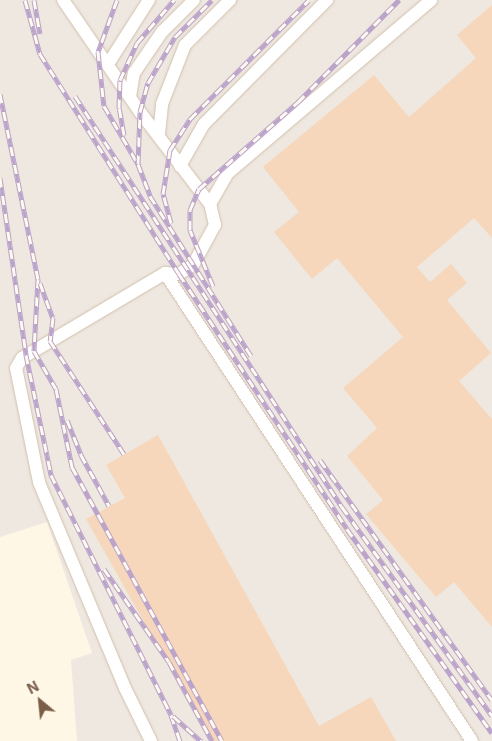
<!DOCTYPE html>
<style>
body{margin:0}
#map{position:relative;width:492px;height:741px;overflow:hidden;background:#fef7e6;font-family:Inter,sans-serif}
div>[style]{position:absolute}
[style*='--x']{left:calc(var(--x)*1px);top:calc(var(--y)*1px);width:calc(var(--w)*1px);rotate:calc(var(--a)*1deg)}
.industrial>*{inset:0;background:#eee8e0}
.building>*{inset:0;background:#f6d7bb}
.roads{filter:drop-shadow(0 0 1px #d1bfaa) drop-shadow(0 0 1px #d1bfaa)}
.minor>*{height:12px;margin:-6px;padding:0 6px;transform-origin:6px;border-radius:6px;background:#fff}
.rail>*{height:5px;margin-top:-2.5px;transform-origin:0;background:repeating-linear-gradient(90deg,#fffaee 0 9px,#bba3ca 0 18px);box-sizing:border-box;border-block:1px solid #bba3ca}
span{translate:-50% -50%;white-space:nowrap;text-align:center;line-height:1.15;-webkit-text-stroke:4.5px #fffaee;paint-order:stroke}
.north{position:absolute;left:15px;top:676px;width:50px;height:50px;-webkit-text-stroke:4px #fffaee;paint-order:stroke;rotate:332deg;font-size:14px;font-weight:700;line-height:20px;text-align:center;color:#7a5e48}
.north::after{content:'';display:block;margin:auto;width:18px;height:22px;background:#7a5e48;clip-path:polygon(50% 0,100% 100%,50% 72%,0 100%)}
</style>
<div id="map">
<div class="industrial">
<i style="clip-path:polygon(0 0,492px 0,492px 741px,77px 741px,71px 660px,92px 653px,47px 522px,0 537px)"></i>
</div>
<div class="building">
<i style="clip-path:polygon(492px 5px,492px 238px,474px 218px,417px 267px,430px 282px,451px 264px,467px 283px,447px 300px,491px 353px,459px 381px,492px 419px,492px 627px,454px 582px,436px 597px,366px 514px,383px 500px,347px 456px,377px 428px,343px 388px,403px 337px,337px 258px,312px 279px,274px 232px,299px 212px,263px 167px,374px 75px,409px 117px,476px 58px,457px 35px)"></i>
<i style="clip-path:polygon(158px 435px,319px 726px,371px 697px,396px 741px,211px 741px,86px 519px,125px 498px,106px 465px)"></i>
</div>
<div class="roads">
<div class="minor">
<i style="--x:63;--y:0;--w:136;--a:55.5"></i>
<i style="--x:140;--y:112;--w:116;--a:52.7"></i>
<i style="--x:108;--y:64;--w:76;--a:-57.4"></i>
<i style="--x:130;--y:97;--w:24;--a:-81"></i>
<i style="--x:134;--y:73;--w:50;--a:-55.7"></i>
<i style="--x:162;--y:32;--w:45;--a:-45"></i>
<i style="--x:159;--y:134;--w:30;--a:-84"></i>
<i style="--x:162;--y:104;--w:63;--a:-68.7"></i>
<i style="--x:185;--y:45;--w:64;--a:-45"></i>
<i style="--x:180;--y:166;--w:48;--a:-60.3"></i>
<i style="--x:204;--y:124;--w:175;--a:-45.2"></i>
<i style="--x:165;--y:273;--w:560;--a:56.74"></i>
<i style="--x:151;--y:741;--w:59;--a:-116.1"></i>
<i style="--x:125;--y:688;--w:223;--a:-112.7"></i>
<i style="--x:39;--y:482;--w:116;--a:-101.4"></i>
<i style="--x:16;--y:368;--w:12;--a:-59"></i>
<i style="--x:22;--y:358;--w:166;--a:-30.7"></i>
<i style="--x:165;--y:273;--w:14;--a:4"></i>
<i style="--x:179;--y:274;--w:17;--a:-33"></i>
<i style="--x:193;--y:265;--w:46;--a:-61.2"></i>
<i style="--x:215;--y:225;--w:22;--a:-103"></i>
<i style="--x:210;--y:204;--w:36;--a:-60"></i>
<i style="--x:228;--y:173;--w:267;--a:-40.4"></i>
</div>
</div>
<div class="rail">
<i style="--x:25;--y:0;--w:56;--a:74.5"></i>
<i style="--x:40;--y:54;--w:260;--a:57.7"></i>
<i style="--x:179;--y:274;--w:305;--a:56.6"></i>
<i style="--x:347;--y:529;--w:250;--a:54.6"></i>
<i style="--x:34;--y:0;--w:34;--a:80"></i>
<i style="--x:117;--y:0;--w:55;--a:110.1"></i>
<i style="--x:98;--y:52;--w:54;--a:83.7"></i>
<i style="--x:104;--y:106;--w:67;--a:59.6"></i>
<i style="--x:138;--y:164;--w:34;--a:69"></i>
<i style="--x:150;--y:196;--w:189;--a:57.7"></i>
<i style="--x:0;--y:94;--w:189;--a:78.4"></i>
<i style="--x:38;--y:279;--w:72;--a:93.2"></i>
<i style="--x:34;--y:351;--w:44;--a:59.9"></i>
<i style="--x:56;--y:389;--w:80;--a:78.4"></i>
<i style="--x:72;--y:467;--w:312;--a:61.3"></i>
<i style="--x:75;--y:96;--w:490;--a:57"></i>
<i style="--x:342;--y:507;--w:257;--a:54.3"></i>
<i style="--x:124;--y:135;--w:27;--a:-100"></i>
<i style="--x:119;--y:108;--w:28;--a:-88"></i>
<i style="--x:120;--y:80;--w:41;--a:-65.3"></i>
<i style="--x:137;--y:43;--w:57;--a:-49.3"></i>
<i style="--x:138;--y:164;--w:52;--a:-87.8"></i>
<i style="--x:140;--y:112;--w:30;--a:-75"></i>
<i style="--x:148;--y:83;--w:53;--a:-59.6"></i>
<i style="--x:175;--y:37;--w:52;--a:-45"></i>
<i style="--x:0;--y:178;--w:179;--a:81.6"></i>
<i style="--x:26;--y:355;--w:123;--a:78.2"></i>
<i style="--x:51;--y:475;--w:268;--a:63.4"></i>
<i style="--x:171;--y:715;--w:28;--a:71"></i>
<i style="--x:171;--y:223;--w:30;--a:-105"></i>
<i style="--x:163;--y:194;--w:45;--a:-81"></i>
<i style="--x:170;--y:150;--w:37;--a:-57"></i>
<i style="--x:190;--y:119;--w:168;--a:-45"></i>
<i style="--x:40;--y:283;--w:37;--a:70"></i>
<i style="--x:53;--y:318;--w:23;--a:97"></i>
<i style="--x:50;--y:341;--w:135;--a:56.8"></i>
<i style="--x:213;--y:286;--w:61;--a:-112.3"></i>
<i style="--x:190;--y:230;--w:20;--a:-90"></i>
<i style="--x:190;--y:210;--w:23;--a:-67"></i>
<i style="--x:199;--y:189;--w:132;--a:-41.3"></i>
<i style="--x:298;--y:102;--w:144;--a:-45.3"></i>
<i style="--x:67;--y:420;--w:38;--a:68"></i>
<i style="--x:81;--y:455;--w:58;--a:61.2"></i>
<i style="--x:320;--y:460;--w:295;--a:54.4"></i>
<i style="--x:104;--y:569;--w:113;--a:55"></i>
<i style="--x:169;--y:662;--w:90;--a:61.4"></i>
<i style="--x:173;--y:716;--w:38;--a:42"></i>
</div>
<div class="north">N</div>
</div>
